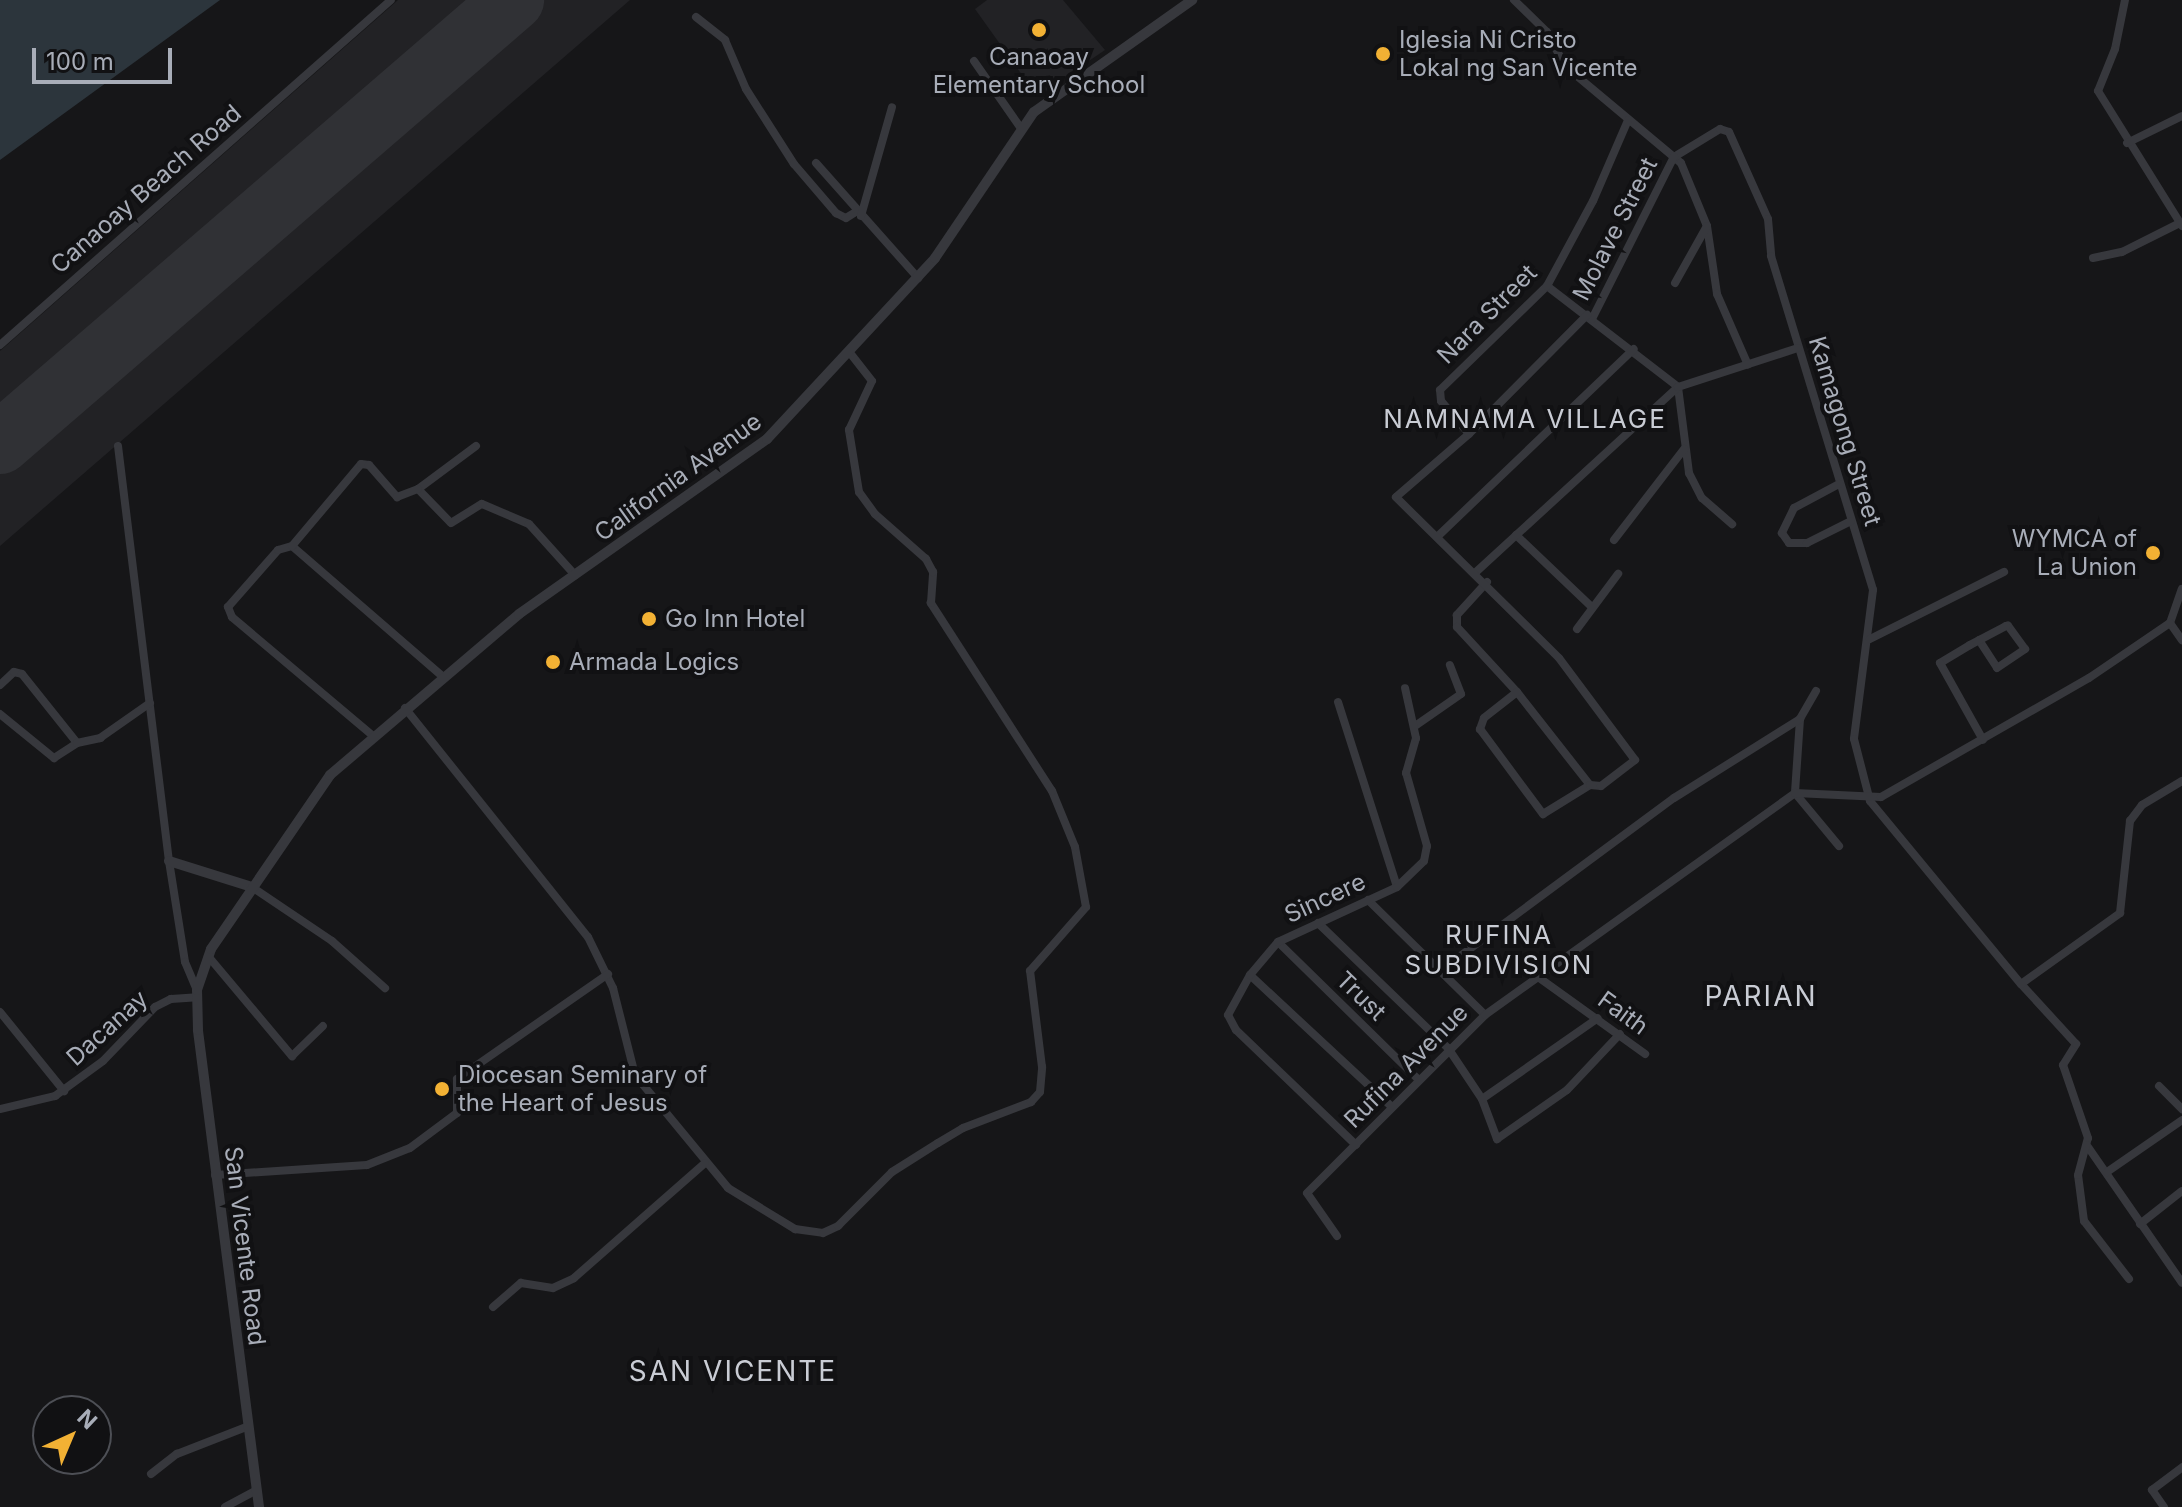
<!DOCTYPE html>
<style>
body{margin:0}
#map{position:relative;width:2182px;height:1507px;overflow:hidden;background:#161618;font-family:Inter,sans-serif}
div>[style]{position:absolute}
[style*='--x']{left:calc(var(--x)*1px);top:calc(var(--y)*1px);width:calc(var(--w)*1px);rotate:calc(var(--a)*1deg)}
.built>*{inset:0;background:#222225}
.water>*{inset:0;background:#2c353c}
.runway>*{height:62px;margin:-31px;padding:0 31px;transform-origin:31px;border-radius:31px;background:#303135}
.minor>*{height:8px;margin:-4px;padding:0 4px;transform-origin:4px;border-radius:4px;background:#37383d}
.tertiary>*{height:10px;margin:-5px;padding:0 5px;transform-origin:5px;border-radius:5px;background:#37383d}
.dots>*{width:22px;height:22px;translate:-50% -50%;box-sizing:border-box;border:4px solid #111113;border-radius:50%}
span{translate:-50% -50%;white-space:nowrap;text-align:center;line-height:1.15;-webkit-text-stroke:8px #111113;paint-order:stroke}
.poi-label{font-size:24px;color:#a8adb8}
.left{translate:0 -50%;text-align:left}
.right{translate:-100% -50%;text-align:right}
.street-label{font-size:24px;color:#a8adb8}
.neighbourhood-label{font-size:26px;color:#c9ccd4;letter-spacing:2px}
.quarter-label{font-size:28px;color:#c9ccd4;letter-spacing:2px}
.north{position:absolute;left:32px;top:1395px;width:80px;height:80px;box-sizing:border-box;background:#111113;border:2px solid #4d4f55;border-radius:50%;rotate:44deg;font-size:22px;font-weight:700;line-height:32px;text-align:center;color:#a8adb8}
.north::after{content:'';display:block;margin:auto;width:28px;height:36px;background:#f2b134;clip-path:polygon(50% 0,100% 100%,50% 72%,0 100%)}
.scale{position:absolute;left:32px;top:48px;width:140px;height:36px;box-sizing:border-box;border:4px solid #a8adb8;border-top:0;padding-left:10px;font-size:24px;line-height:28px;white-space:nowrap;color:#a8adb8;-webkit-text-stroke:6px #111113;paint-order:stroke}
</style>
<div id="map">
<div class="built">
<i style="clip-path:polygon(398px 0,630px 0,0 546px,0 351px)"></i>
<i style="clip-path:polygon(987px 0,1063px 0,1105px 50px,1037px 96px,975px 9px)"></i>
</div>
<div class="water">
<i style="clip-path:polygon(0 0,220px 0,0 160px)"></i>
</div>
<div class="runway">
<i style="--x:0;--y:443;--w:678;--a:-40.81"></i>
</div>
<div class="minor">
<i style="--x:1514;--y:0;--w:46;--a:44.1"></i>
<i style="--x:1547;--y:32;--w:38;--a:62"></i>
<i style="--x:1565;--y:66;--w:151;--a:39.9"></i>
<i style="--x:1681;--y:163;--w:68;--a:67.6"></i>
<i style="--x:1707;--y:226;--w:69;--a:81.6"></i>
<i style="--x:1717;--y:294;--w:77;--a:66.4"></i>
<i style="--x:2125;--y:0;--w:50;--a:101.5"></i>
<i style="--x:2115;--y:49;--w:45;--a:112"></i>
<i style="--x:2098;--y:91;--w:159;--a:58.1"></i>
<i style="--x:696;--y:17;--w:37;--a:38"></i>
<i style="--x:725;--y:40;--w:53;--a:66.8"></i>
<i style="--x:746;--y:89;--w:89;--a:57.4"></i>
<i style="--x:794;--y:164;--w:65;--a:49.4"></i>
<i style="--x:836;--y:213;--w:11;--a:27"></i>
<i style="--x:846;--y:218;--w:13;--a:-32"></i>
<i style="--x:974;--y:61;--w:80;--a:55.1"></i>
<i style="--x:2127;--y:143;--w:61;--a:-26.1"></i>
<i style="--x:1674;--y:157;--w:54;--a:-31.3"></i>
<i style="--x:1720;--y:129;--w:9;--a:18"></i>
<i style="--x:1729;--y:132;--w:95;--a:65.9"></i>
<i style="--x:1768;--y:219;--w:37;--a:85"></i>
<i style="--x:1771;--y:256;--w:349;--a:73"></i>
<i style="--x:1873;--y:590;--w:150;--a:97.3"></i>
<i style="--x:1854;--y:739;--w:64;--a:75.5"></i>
<i style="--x:1870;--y:801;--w:237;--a:50.5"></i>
<i style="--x:816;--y:163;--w:154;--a:48.4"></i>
<i style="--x:861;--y:216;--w:113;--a:-74.1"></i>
<i style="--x:2093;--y:258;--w:30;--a:-12"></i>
<i style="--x:2122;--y:252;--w:65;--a:-26.6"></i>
<i style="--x:1675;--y:283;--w:65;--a:-60.7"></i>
<i style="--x:1547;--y:286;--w:165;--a:37.6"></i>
<i style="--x:1592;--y:319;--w:182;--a:-63.2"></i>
<i style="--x:0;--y:345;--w:521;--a:-41.42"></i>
<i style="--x:1678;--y:387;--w:87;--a:82.7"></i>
<i style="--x:1689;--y:473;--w:28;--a:63"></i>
<i style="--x:1702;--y:498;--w:40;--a:41"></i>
<i style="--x:1469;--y:434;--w:43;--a:-130.3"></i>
<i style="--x:1441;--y:401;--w:11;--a:-95"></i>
<i style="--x:1440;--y:390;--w:149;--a:-44.2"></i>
<i style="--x:1547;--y:286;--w:97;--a:-61.6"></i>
<i style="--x:1593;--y:201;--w:88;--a:-66.6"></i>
<i style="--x:118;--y:446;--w:418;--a:83"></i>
<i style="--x:169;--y:861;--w:102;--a:81"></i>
<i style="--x:185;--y:962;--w:30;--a:67"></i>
<i style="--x:476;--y:446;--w:72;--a:143.4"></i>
<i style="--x:418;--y:489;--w:47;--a:45.9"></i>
<i style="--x:451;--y:523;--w:36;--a:-32"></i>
<i style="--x:482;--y:504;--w:51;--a:23.1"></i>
<i style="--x:529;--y:524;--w:69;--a:48"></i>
<i style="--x:1839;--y:484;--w:51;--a:151.9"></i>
<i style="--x:1794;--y:508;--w:28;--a:116"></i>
<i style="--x:1782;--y:533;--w:12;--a:55"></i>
<i style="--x:1789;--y:543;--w:18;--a:0"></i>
<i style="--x:1807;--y:543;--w:49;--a:-26.6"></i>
<i style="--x:1516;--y:535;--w:105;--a:43.5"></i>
<i style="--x:1437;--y:537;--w:272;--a:-43.7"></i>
<i style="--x:1614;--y:540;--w:115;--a:-52.4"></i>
<i style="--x:292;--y:546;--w:198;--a:40.9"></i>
<i style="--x:1476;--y:572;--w:274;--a:-42.5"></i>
<i style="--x:1678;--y:387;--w:126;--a:-18"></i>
<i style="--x:1487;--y:582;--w:45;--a:132.3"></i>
<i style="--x:1457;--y:615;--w:12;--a:90"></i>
<i style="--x:1457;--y:627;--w:88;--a:47.3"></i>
<i style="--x:1517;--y:692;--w:118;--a:51.9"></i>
<i style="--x:2170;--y:623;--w:36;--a:-71"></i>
<i style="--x:2170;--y:623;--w:21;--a:55"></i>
<i style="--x:1577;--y:629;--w:69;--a:-53.3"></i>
<i style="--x:1870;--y:639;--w:150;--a:-26.6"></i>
<i style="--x:1979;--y:640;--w:33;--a:57"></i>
<i style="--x:1997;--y:668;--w:34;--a:-34"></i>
<i style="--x:2025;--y:649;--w:29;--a:-126"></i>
<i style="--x:2008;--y:626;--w:2;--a:180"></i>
<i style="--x:2006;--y:626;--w:41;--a:152.2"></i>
<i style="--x:1970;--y:645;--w:35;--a:149"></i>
<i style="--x:1940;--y:663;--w:88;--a:60.8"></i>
<i style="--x:0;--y:685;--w:19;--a:-43"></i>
<i style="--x:14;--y:672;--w:8;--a:14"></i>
<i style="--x:22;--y:674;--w:88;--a:51.4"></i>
<i style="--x:1816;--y:691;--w:32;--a:120"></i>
<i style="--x:1800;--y:719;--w:74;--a:93.9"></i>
<i style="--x:1795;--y:793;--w:69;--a:50.3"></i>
<i style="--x:1517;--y:692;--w:42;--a:141.8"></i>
<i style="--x:1484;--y:718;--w:12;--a:110"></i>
<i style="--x:1480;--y:729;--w:106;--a:53.5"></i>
<i style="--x:1543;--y:814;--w:55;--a:-31.7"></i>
<i style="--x:1590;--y:785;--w:11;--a:5"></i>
<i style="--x:1601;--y:786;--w:43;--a:-37.4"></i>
<i style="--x:1635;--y:760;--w:127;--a:-126.7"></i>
<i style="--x:1559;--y:658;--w:229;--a:-135.4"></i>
<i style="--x:1396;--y:497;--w:96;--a:-40.8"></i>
<i style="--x:1469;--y:434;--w:168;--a:-45.2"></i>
<i style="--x:1338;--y:702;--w:194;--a:72.3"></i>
<i style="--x:405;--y:708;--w:293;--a:51.4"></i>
<i style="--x:588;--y:937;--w:57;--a:63.9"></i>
<i style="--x:613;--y:988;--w:90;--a:75.8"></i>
<i style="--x:635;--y:1075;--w:146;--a:50.5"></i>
<i style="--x:728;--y:1188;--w:79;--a:31.5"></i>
<i style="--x:795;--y:1229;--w:28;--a:8"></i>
<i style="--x:823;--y:1233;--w:17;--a:-25"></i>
<i style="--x:838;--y:1226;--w:76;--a:-45"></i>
<i style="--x:892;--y:1172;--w:54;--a:-32.2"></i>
<i style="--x:938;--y:1143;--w:29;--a:-31"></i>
<i style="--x:963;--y:1128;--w:73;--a:-20.9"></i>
<i style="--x:1031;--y:1102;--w:13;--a:-48"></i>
<i style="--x:1040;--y:1092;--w:25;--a:-85"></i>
<i style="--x:1042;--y:1067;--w:97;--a:-97.1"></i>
<i style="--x:1030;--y:971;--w:85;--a:-48.8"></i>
<i style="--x:1086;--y:907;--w:61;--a:-100.4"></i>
<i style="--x:1075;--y:847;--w:61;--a:-112.3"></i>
<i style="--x:1052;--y:791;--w:224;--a:-122.8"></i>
<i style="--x:931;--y:603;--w:31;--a:-86"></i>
<i style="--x:933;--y:572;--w:15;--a:-118"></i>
<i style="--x:926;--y:559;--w:68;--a:-138.6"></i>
<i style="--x:875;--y:514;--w:27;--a:-126"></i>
<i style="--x:859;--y:492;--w:63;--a:-99.2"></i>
<i style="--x:849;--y:430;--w:54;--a:-64.9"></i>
<i style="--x:872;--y:381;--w:34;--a:-128"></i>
<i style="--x:0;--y:714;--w:70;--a:39.2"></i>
<i style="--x:54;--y:758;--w:27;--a:-33"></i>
<i style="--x:77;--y:743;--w:24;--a:-12"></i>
<i style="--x:100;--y:738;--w:61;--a:-35"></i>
<i style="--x:1415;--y:726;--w:56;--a:-34.8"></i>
<i style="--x:1461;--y:694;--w:31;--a:-111"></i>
<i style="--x:372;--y:735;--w:183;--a:-139.9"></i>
<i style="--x:232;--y:617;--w:11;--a:-112"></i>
<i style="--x:228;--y:607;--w:76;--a:-48.7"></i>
<i style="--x:278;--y:550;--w:15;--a:-16"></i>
<i style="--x:292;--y:546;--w:107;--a:-49.9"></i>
<i style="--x:361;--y:464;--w:8;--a:7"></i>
<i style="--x:369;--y:465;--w:43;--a:48.8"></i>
<i style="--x:397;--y:497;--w:22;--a:-21"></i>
<i style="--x:252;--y:887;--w:97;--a:34"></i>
<i style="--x:332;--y:941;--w:71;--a:41.6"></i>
<i style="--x:1368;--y:900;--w:164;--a:44.5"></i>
<i style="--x:1318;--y:923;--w:180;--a:43.9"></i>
<i style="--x:1448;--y:1048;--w:61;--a:56.3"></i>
<i style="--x:1482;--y:1099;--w:43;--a:69.4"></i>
<i style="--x:1497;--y:1139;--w:85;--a:-35"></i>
<i style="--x:1567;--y:1090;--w:77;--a:-46.6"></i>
<i style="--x:1278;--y:942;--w:194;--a:44.4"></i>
<i style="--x:208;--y:956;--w:131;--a:50"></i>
<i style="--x:292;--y:1056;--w:43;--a:-44.1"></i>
<i style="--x:1440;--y:971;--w:291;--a:-36.5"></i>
<i style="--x:1674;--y:798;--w:149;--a:-32.1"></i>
<i style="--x:1250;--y:975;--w:192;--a:42.9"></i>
<i style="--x:1538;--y:977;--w:132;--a:35.7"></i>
<i style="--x:0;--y:1012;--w:102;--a:51"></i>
<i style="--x:2159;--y:1086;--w:33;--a:45"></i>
<i style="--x:1482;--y:1099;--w:141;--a:-34.9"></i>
<i style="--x:0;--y:1109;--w:57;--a:-13.3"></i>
<i style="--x:55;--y:1096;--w:59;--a:-36.1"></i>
<i style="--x:103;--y:1061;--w:75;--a:-46.1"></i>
<i style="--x:155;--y:1007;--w:18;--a:-27"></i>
<i style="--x:171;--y:999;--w:26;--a:-4"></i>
<i style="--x:1356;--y:1145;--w:166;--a:-136.2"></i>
<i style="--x:1236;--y:1030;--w:17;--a:-118"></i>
<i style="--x:1228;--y:1015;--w:46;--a:-61.2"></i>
<i style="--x:1250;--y:975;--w:43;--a:-49.7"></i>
<i style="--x:1278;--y:942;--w:131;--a:-24.8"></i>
<i style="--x:1397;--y:887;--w:37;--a:-44"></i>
<i style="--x:1424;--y:861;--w:15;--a:-79"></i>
<i style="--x:1427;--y:846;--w:76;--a:-106"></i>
<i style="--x:1406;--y:773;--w:36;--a:-74"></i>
<i style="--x:1416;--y:738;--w:51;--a:-102.4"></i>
<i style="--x:2088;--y:1147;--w:165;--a:55.3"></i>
<i style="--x:2107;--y:1172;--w:91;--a:-34.7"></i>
<i style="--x:215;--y:1175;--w:152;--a:-3.8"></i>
<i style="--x:367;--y:1165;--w:46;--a:-21.6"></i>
<i style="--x:410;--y:1148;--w:59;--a:-36.7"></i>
<i style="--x:457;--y:1113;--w:34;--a:-90"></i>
<i style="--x:457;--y:1079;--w:184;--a:-34.8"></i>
<i style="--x:2140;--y:1224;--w:53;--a:-38.2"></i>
<i style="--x:1337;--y:1236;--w:52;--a:-124.9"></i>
<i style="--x:1307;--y:1193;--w:252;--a:-45"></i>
<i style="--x:1485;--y:1015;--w:381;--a:-35.6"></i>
<i style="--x:1795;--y:793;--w:86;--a:2.7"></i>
<i style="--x:1881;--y:797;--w:240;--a:-29.8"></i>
<i style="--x:2089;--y:678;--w:98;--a:-34.2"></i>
<i style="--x:2129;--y:1279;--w:73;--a:-127.8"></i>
<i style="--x:2084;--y:1221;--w:46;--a:-97.4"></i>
<i style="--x:2078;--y:1175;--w:38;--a:-75"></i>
<i style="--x:2088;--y:1138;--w:77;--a:-108.9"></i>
<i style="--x:2063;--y:1065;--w:25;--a:-58"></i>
<i style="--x:2076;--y:1044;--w:81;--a:-132.5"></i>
<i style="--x:2021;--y:984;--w:122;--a:-35.6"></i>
<i style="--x:2120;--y:913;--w:93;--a:-83.8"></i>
<i style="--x:2130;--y:821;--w:20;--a:-53"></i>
<i style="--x:2142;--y:805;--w:47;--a:-31"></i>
<i style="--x:493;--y:1307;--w:37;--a:-41"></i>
<i style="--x:521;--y:1283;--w:32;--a:9"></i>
<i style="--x:553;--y:1288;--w:23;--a:-25"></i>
<i style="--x:574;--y:1278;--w:174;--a:-41.3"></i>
<i style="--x:151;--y:1474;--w:33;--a:-38"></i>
<i style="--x:177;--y:1454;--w:77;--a:-21.3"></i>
<i style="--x:225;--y:1507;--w:36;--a:-28"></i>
<i style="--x:2164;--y:1507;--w:21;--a:-125"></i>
<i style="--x:2152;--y:1490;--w:38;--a:-37"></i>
</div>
<div class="tertiary">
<i style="--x:169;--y:861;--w:87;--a:17.4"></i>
<i style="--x:259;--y:1507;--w:481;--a:-97.3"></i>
<i style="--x:198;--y:1030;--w:40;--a:-91.4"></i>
<i style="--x:197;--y:990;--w:43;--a:-71.1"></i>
<i style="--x:211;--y:949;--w:211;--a:-55.6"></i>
<i style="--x:330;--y:775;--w:248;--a:-40.4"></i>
<i style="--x:519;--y:614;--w:304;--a:-35.2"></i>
<i style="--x:767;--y:439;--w:247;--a:-47.1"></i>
<i style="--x:935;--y:258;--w:176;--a:-55.9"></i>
<i style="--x:1034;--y:112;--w:194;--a:-35.3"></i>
</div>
<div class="dots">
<i style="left:1039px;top:30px;background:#f2b134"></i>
<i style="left:1383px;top:54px;background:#f2b134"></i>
<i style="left:2153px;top:553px;background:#f2b134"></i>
<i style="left:649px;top:619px;background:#f2b134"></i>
<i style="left:553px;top:662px;background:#f2b134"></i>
<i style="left:442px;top:1089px;background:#f2b134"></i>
</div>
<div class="poi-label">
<span class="left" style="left:1399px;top:54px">Iglesia Ni Cristo<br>Lokal ng San Vicente</span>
<span style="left:1039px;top:71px">Canaoay<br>Elementary School</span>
<span class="right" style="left:2137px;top:553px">WYMCA of<br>La Union</span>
<span class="left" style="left:665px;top:619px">Go Inn Hotel</span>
<span class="left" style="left:569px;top:662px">Armada Logics</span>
<span class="left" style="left:458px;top:1089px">Diocesan Seminary of<br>the Heart of Jesus</span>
</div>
<div class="street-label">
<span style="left:146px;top:189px;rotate:-41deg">Canaoay Beach Road</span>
<span style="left:1615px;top:229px;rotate:-63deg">Molave Street</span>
<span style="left:1487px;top:314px;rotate:-45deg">Nara Street</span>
<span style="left:1845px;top:431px;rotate:73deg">Kamagong Street</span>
<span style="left:678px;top:477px;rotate:-36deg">California Avenue</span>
<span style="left:1325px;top:898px;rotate:-25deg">Sincere</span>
<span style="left:1361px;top:996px;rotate:44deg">Trust</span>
<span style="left:1623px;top:1013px;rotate:36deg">Faith</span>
<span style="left:107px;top:1028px;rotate:-42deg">Dacanay</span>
<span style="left:1406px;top:1066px;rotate:-45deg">Rufina Avenue</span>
<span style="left:245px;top:1246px;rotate:83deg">San Vicente Road</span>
</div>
<div class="neighbourhood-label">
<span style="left:1525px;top:419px">NAMNAMA VILLAGE</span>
<span style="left:1499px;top:950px">RUFINA<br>SUBDIVISION</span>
</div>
<div class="quarter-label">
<span style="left:1761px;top:996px">PARIAN</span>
<span style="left:733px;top:1371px">SAN VICENTE</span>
</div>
<div class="north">N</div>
<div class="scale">100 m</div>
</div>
